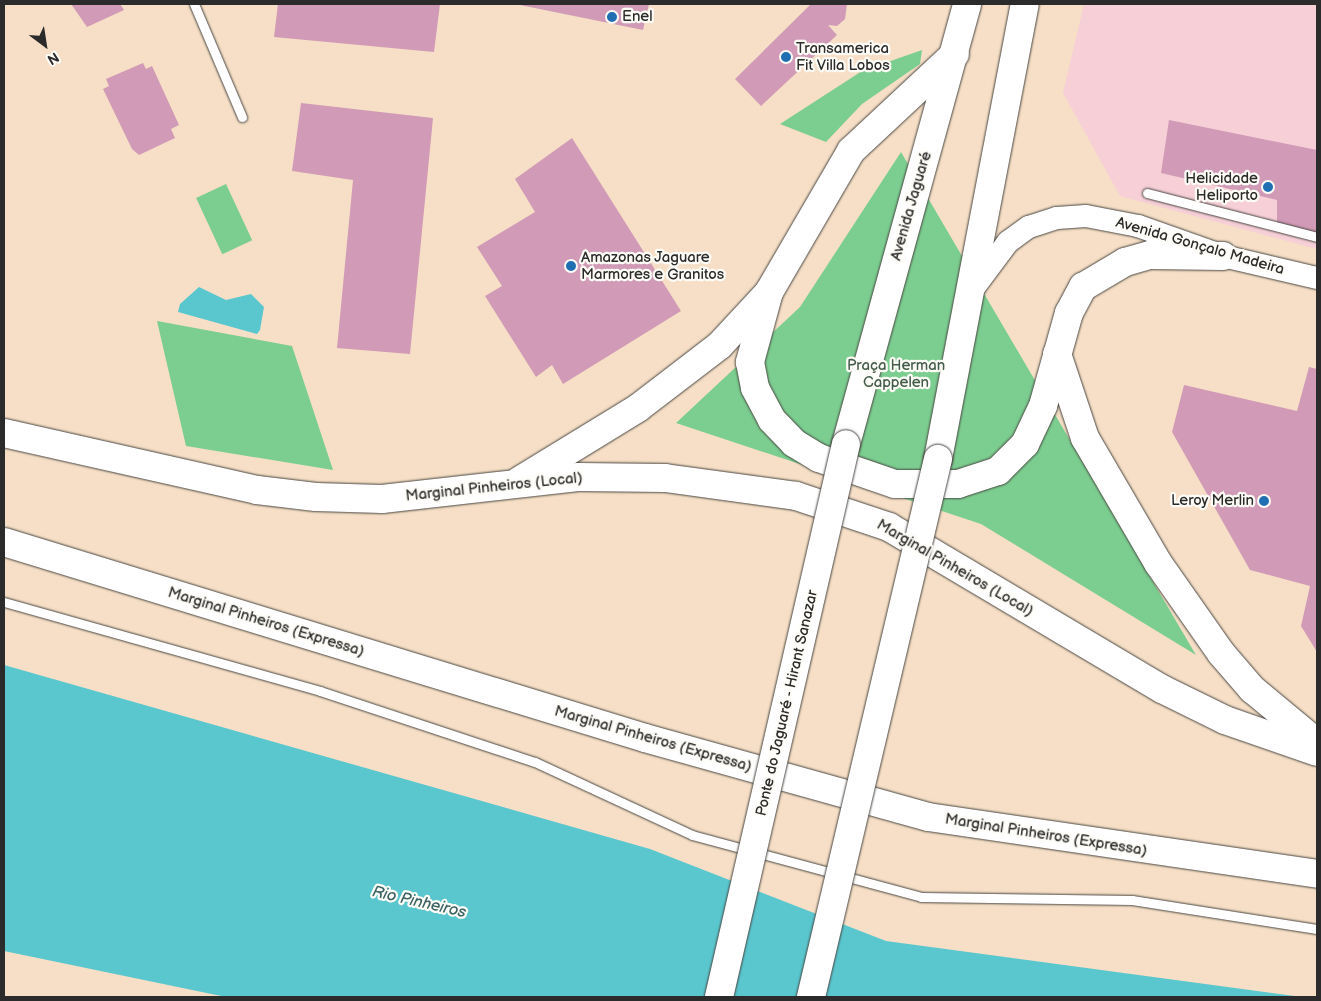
<!DOCTYPE html>
<meta charset="utf-8">
<style>
body{margin:0}
#map{position:relative;width:1321px;height:1001px;overflow:hidden;background:#f6dfc6;font-family:"Balsamiq Sans",sans-serif}
div>[style]{position:absolute}
[style*='--x']{left:calc(var(--x)*1px);top:calc(var(--y)*1px);width:calc(var(--w)*1px);rotate:calc(var(--a)*1deg)}
.built>*{inset:0;background:#f6cfd7}
.green>*{inset:0;background:#7cce90;transform-origin:0 0}
.water>*{inset:0;background:#5ac7cf}
.building>*{inset:0;background:#d19ab6}
.roads{filter:drop-shadow(0 0 1px #494642) drop-shadow(0 0 1px #494642)}
.service>*{height:9px;margin:-4.5px;padding:0 4.5px;transform-origin:4.5px;border-radius:4.5px;background:#fff}
.tertiary>*{height:22px;margin:-11px;padding:0 11px;transform-origin:11px;border-radius:11px;background:#fff}
.trunk>*{height:28px;margin:-14px;padding:0 14px;transform-origin:14px;border-radius:14px;background:#fff}
.motorway>*{height:28px;margin:-14px;padding:0 14px;transform-origin:14px;border-radius:14px;background:#fff}
.bridges{filter:drop-shadow(0 0 1px #494642) drop-shadow(0 0 1px #494642)}
.trunk-bridge>*{height:28px;margin:-14px;padding:0 14px;transform-origin:14px;border-radius:14px;background:#fff}
.dots>*{width:14px;height:14px;translate:-50% -50%;box-sizing:border-box;border:2px solid #fdfcf7;border-radius:50%}
span{translate:-50% -50%;white-space:nowrap;text-align:center;line-height:1.15;-webkit-text-stroke:4.5px #fdfcf7;paint-order:stroke}
.poi-label{font-size:15px;color:#2b2b2b}
.left{translate:0 -50%;text-align:left}
.right{translate:-100% -50%;text-align:right}
.street-label{font-size:15px;color:#2b2b2b}
.park-label{font-size:15px;color:#435c49}
.water-label{font-size:16px;color:#3b6264;font-style:italic}
.frame{position:absolute;inset:0;border:5px solid #2b2b2b;pointer-events:none}
.north{position:absolute;left:20px;top:20px;width:50px;height:50px;-webkit-text-stroke:4px #fdfcf7;paint-order:stroke;rotate:149deg;font-size:14px;font-weight:700;line-height:20px;text-align:center;color:#2b2b2b}
.north::after{content:'';display:block;margin:auto;width:18px;height:22px;background:#2b2b2b;clip-path:polygon(50% 0,100% 100%,50% 72%,0 100%)}
</style>
<div id="map">
<div class="built">
<i style="clip-path:polygon(1084px 4px,1317px 4px,1317px 249px,1120px 196px,1063px 93px)"></i>
</div>
<div class="green">
<i style="clip-path:polygon(922px 50px,920px 64px,862px 104px,826px 142px,780px 124px,862px 71px)"></i>
<i style="clip-path:polygon(901px 152px,1196px 655px,981px 524px,676px 423px,800px 307px)"></i>
<i style="left:226px;top:184px;width:62px;height:33px;rotate:65deg"></i>
<i style="clip-path:polygon(157px 321px,292px 346px,333px 470px,186px 446px)"></i>
</div>
<div class="water">
<i style="clip-path:polygon(199px 287px,226px 300px,251px 294px,264px 307px,260px 330px,257px 334px,178px 312px,180px 304px)"></i>
<i style="clip-path:polygon(4px 665px,650px 849px,886px 941px,1302px 997px,226px 997px,4px 951px)"></i>
</div>
<div class="building">
<i style="clip-path:polygon(71px 4px,120px 4px,124px 10px,87px 27px)"></i>
<i style="clip-path:polygon(278px 4px,440px 4px,434px 52px,274px 37px)"></i>
<i style="clip-path:polygon(515px 4px,649px 4px,643px 30px)"></i>
<i style="clip-path:polygon(811px 4px,847px 4px,845px 19px,837px 26px,828px 25px,837px 35px,761px 106px,735px 79px)"></i>
<i style="clip-path:polygon(143px 63px,146px 69px,152px 66px,179px 125px,171px 129px,175px 138px,139px 155px,132px 149px,103px 89px,109px 86px,106px 79px)"></i>
<i style="clip-path:polygon(301px 103px,433px 118px,410px 354px,337px 348px,353px 180px,292px 171px)"></i>
<i style="clip-path:polygon(1169px 120px,1317px 150px,1317px 234px,1277px 224px,1277px 200px,1161px 173px)"></i>
<i style="clip-path:polygon(572px 138px,681px 311px,563px 384px,552px 365px,536px 377px,485px 296px,502px 286px,477px 247px,535px 212px,515px 179px)"></i>
<i style="clip-path:polygon(1309px 367px,1317px 369px,1317px 652px,1301px 626px,1310px 586px,1250px 570px,1172px 432px,1184px 385px,1297px 411px)"></i>
</div>
<div class="roads">
<div class="service">
<i style="--x:194;--y:4;--w:123;--a:67"></i>
<i style="--x:1147;--y:193;--w:176;--a:14.5"></i>
<i style="--x:4;--y:602;--w:328;--a:15.7"></i>
<i style="--x:320;--y:691;--w:226;--a:18.3"></i>
<i style="--x:535;--y:762;--w:173;--a:24.9"></i>
<i style="--x:692;--y:835;--w:237;--a:15.1"></i>
<i style="--x:921;--y:897;--w:211;--a:0.8"></i>
<i style="--x:1132;--y:900;--w:187;--a:8.9"></i>
</div>
<div class="tertiary">
<i style="--x:970;--y:293;--w:64;--a:-53.3"></i>
<i style="--x:1008;--y:242;--w:26;--a:-36"></i>
<i style="--x:1029;--y:227;--w:29;--a:-18"></i>
<i style="--x:1057;--y:218;--w:29;--a:-4"></i>
<i style="--x:1086;--y:216;--w:53;--a:10.9"></i>
<i style="--x:1138;--y:226;--w:90;--a:19.4"></i>
<i style="--x:1223;--y:256;--w:97;--a:13.2"></i>
</div>
<div class="trunk">
<i style="--x:769;--y:292;--w:73;--a:105.2"></i>
<i style="--x:750;--y:362;--w:26;--a:79"></i>
<i style="--x:755;--y:388;--w:36;--a:62"></i>
<i style="--x:772;--y:420;--w:32;--a:46"></i>
<i style="--x:794;--y:443;--w:29;--a:31"></i>
<i style="--x:819;--y:458;--w:80;--a:18.9"></i>
<i style="--x:895;--y:484;--w:63;--a:0"></i>
<i style="--x:958;--y:484;--w:42;--a:-18"></i>
<i style="--x:998;--y:471;--w:38;--a:-45"></i>
<i style="--x:1025;--y:444;--w:42;--a:-64.7"></i>
<i style="--x:1043;--y:406;--w:97;--a:-74.4"></i>
<i style="--x:1069;--y:313;--w:30;--a:-62"></i>
<i style="--x:1083;--y:287;--w:49;--a:-30.8"></i>
<i style="--x:1125;--y:262;--w:26;--a:-16"></i>
<i style="--x:1150;--y:255;--w:73;--a:0.8"></i>
<i style="--x:1057;--y:354;--w:89;--a:71.6"></i>
<i style="--x:1085;--y:438;--w:145;--a:59.7"></i>
<i style="--x:1158;--y:563;--w:110;--a:55"></i>
<i style="--x:1221;--y:653;--w:48;--a:49.3"></i>
<i style="--x:1252;--y:689;--w:85;--a:39.7"></i>
<i style="--x:4;--y:433;--w:259;--a:12.7"></i>
<i style="--x:257;--y:490;--w:59;--a:6.8"></i>
<i style="--x:316;--y:497;--w:66;--a:1.7"></i>
<i style="--x:382;--y:499;--w:197;--a:-6.4"></i>
<i style="--x:578;--y:477;--w:87;--a:0.7"></i>
<i style="--x:665;--y:478;--w:132;--a:7.8"></i>
<i style="--x:796;--y:496;--w:98;--a:18.4"></i>
<i style="--x:889;--y:527;--w:317;--a:30.7"></i>
<i style="--x:1162;--y:689;--w:70;--a:26.2"></i>
<i style="--x:1225;--y:720;--w:97;--a:19.2"></i>
<i style="--x:846;--y:444;--w:456;--a:-74.6"></i>
<i style="--x:938;--y:459;--w:463;--a:-79.2"></i>
<i style="--x:519;--y:481;--w:140;--a:-31.5"></i>
<i style="--x:638;--y:408;--w:103;--a:-37.5"></i>
<i style="--x:720;--y:345;--w:72;--a:-47.2"></i>
<i style="--x:769;--y:292;--w:163;--a:-59.8"></i>
<i style="--x:851;--y:151;--w:142;--a:-43"></i>
</div>
<div class="motorway">
<i style="--x:4;--y:542;--w:670;--a:17"></i>
<i style="--x:645;--y:738;--w:294;--a:15.6"></i>
<i style="--x:928;--y:817;--w:393;--a:8.3"></i>
</div>
</div>
<div class="bridges">
<div class="trunk-bridge">
<i style="--x:719;--y:997;--w:567;--a:-77.07"></i>
<i style="--x:811;--y:997;--w:553;--a:-76.72"></i>
</div>
</div>
<div class="dots">
<i style="left:612px;top:17px;background:#1f6fb2"></i>
<i style="left:786px;top:57px;background:#1f6fb2"></i>
<i style="left:1268px;top:187px;background:#1f6fb2"></i>
<i style="left:571px;top:266px;background:#1f6fb2"></i>
<i style="left:1264px;top:501px;background:#1f6fb2"></i>
</div>
<div class="poi-label">
<span class="left" style="left:622px;top:17px">Enel</span>
<span class="left" style="left:796px;top:57px">Transamerica<br>Fit Villa Lobos</span>
<span class="right" style="left:1258px;top:187px">Helicidade<br>Heliporto</span>
<span class="left" style="left:581px;top:266px">Amazonas Jaguare<br>Marmores e Granitos</span>
<span class="right" style="left:1254px;top:501px">Leroy Merlin</span>
</div>
<div class="street-label">
<span style="left:911px;top:206px;rotate:-74deg">Avenida Jaguaré</span>
<span style="left:1200px;top:246px;rotate:16deg">Avenida Gonçalo Madeira</span>
<span style="left:494px;top:487px;rotate:-6deg">Marginal Pinheiros (Local)</span>
<span style="left:955px;top:568px;rotate:30deg">Marginal Pinheiros (Local)</span>
<span style="left:266px;top:622px;rotate:17deg">Marginal Pinheiros (Expressa)</span>
<span style="left:787px;top:703px;rotate:-77deg">Ponte do Jaguaré - Hirant Sanazar</span>
<span style="left:653px;top:739px;rotate:16deg">Marginal Pinheiros (Expressa)</span>
<span style="left:1046px;top:835px;rotate:9deg">Marginal Pinheiros (Expressa)</span>
</div>
<div class="park-label">
<span style="left:896px;top:374px">Praça Herman<br>Cappelen</span>
</div>
<div class="water-label">
<span style="left:419px;top:903px;rotate:13deg">Rio Pinheiros</span>
</div>
<div class="frame"></div>
<div class="north">N</div>
</div>
